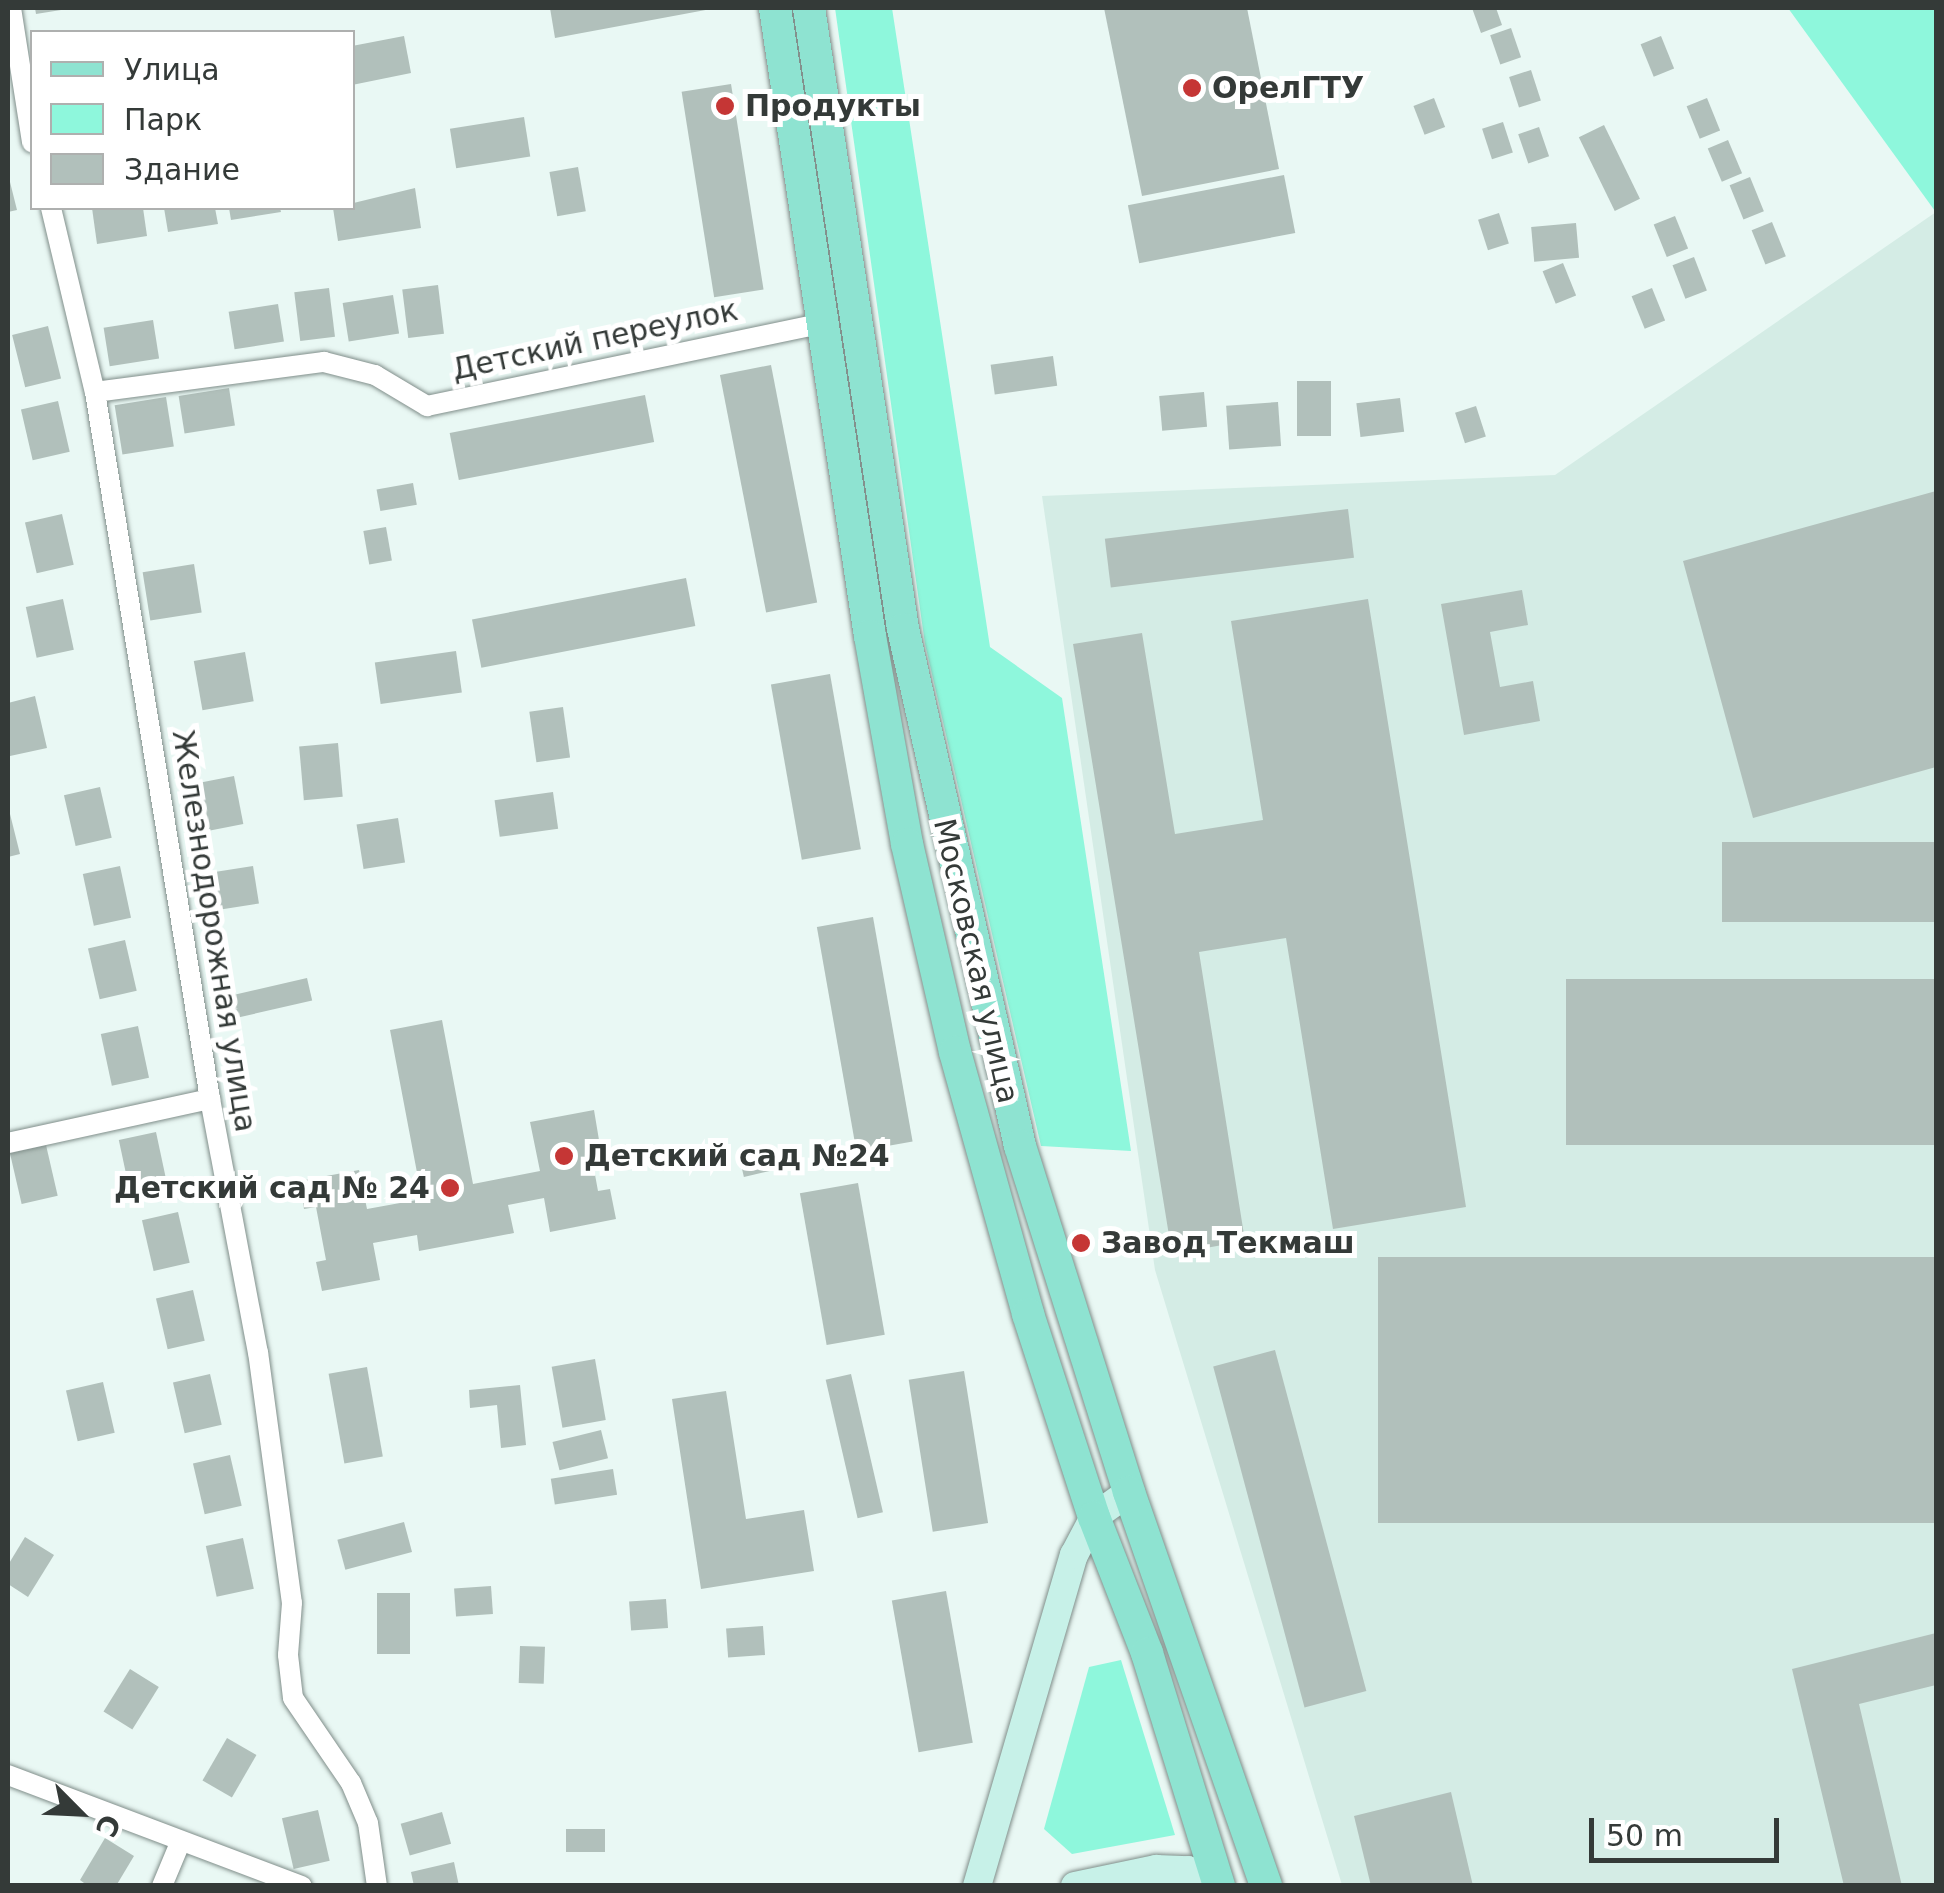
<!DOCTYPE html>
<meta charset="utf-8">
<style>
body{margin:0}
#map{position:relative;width:1944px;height:1893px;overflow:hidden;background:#e9f8f4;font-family:"DejaVu Sans",sans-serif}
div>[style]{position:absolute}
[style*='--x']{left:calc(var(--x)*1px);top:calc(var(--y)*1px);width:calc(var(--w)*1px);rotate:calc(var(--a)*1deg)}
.built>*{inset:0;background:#d4ece5}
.green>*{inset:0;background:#8ef7dc}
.building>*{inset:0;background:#b1c0bb;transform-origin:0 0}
.roads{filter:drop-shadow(0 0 2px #808e8a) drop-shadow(0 0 2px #808e8a)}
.minor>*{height:20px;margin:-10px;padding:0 10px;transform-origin:10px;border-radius:10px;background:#fff}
.secondary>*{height:28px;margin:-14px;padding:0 14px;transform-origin:14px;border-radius:14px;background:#c7f1e8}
.primary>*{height:32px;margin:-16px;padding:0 16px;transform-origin:16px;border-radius:16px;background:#8ee3d1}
.dots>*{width:28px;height:28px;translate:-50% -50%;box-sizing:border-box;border:5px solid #fff;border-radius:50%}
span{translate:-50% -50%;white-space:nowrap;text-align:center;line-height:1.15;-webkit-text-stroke:10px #fff;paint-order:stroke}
.poi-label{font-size:30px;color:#343a38;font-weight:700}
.left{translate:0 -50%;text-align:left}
.right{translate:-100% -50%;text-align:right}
.street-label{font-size:30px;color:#343a38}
.frame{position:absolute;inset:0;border:10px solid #343a38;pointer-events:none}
.legend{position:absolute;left:30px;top:30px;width:325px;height:180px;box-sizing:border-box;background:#fff;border:2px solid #aeb0af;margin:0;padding:12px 18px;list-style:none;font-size:30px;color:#343a38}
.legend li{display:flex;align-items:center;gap:20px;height:50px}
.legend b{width:50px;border:2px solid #aeb0af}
.north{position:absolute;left:30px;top:1763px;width:100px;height:100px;-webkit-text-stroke:8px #fff;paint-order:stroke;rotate:114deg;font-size:28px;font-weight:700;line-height:40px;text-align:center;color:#343a38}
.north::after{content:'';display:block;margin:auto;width:35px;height:45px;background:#343a38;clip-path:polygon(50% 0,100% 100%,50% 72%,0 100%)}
.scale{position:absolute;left:1589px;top:1818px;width:190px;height:45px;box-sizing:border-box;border:5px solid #343a38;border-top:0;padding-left:12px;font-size:30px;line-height:35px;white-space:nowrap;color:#343a38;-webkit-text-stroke:8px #fff;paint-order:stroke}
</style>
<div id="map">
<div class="built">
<i style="clip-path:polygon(1936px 212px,1936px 1885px,1342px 1885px,1155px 1270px,1042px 496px,1555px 475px)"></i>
</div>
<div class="green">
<i style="clip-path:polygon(835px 8px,892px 8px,990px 647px,1062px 698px,1131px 1151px,1041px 1146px,925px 644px)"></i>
<i style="clip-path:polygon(1788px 8px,1936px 8px,1936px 212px,1935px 211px)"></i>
<i style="clip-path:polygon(1121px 1660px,1175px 1835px,1072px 1854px,1044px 1829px,1089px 1667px)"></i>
</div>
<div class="building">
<i style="clip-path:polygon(35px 8px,60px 8px,61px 10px,36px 14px)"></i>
<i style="clip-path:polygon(550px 8px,711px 8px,711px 9px,555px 38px)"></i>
<i style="clip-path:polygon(1104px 8px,1247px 8px,1279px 169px,1142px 196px)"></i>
<i style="clip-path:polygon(1472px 8px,1496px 8px,1502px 25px,1481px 33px)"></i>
<i style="left:1511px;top:28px;width:31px;height:22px;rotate:71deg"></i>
<i style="clip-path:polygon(404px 36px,411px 73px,352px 85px,352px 46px)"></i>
<i style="left:1661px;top:36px;width:35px;height:22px;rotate:68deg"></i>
<i style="left:1531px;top:70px;width:32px;height:23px;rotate:72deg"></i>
<i style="left:731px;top:84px;width:208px;height:50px;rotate:81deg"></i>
<i style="left:1434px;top:98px;width:31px;height:22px;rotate:69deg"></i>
<i style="left:1707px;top:98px;width:35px;height:22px;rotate:68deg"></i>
<i style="left:524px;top:117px;width:40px;height:75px;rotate:81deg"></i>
<i style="left:1503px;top:122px;width:32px;height:22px;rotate:72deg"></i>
<i style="left:1604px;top:125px;width:82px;height:28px;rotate:64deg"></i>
<i style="left:1539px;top:127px;width:31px;height:22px;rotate:71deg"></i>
<i style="left:1728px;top:140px;width:36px;height:22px;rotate:67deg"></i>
<i style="left:578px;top:167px;width:45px;height:29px;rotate:80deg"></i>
<i style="clip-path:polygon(8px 174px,17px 210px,8px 212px)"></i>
<i style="left:1284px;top:175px;width:59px;height:159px;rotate:79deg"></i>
<i style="left:1750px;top:177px;width:37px;height:22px;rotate:68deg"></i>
<i style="clip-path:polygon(415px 188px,421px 228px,338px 241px,333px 208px)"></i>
<i style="clip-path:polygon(92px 208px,143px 208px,147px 236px,97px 244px)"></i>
<i style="clip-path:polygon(164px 208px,215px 208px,218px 224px,168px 232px)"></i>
<i style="clip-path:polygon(229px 208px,280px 208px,281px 212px,231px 220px)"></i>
<i style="left:1499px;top:213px;width:32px;height:22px;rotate:72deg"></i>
<i style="left:1675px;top:216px;width:35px;height:23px;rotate:68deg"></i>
<i style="left:1772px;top:222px;width:37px;height:22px;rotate:68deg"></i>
<i style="left:1576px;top:223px;width:35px;height:45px;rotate:85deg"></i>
<i style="left:1694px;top:257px;width:36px;height:23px;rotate:69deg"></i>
<i style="left:1563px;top:263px;width:35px;height:22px;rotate:68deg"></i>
<i style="left:438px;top:285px;width:49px;height:36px;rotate:83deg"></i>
<i style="left:329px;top:288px;width:49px;height:35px;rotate:83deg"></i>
<i style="left:1652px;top:288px;width:35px;height:22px;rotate:68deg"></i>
<i style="left:393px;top:295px;width:39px;height:51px;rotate:81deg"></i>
<i style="left:278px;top:304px;width:38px;height:50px;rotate:81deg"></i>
<i style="left:153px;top:320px;width:39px;height:50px;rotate:81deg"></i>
<i style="left:48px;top:326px;width:54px;height:37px;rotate:76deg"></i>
<i style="left:1053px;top:356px;width:30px;height:63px;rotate:82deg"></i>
<i style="left:771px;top:365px;width:242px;height:52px;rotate:79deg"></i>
<i style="left:1297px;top:381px;width:34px;height:55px"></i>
<i style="left:229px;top:388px;width:38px;height:51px;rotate:81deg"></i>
<i style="left:1204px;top:392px;width:35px;height:45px;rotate:85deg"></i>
<i style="left:645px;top:395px;width:48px;height:199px;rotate:79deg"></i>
<i style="left:166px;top:397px;width:50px;height:52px;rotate:81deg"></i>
<i style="left:1400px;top:398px;width:34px;height:44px;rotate:83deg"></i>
<i style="left:58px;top:401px;width:52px;height:38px;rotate:77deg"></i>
<i style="left:1278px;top:402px;width:44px;height:52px;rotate:86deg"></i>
<i style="left:1476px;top:406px;width:32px;height:22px;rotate:72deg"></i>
<i style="left:413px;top:483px;width:22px;height:37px;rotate:80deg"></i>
<i style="clip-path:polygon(1936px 491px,1936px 767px,1753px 818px,1683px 561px)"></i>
<i style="left:1348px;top:509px;width:49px;height:245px;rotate:83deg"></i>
<i style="left:62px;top:514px;width:52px;height:38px;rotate:77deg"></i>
<i style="left:386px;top:527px;width:34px;height:23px;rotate:80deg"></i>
<i style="left:194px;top:564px;width:49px;height:52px;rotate:81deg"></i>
<i style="left:686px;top:578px;width:49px;height:218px;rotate:79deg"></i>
<i style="clip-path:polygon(1522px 590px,1528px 625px,1490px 632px,1500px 687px,1533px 681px,1540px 721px,1464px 735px,1441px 604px)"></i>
<i style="left:63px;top:599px;width:52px;height:38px;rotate:78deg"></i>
<i style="clip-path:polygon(1368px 599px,1466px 1207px,1333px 1229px,1286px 938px,1199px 952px,1245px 1241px,1172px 1254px,1073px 644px,1142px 633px,1175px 834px,1263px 820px,1231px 621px)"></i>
<i style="left:456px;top:651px;width:42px;height:82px;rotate:82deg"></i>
<i style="left:245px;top:652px;width:50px;height:52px;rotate:80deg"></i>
<i style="left:830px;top:674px;width:178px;height:60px;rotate:80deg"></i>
<i style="clip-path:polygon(35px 696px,47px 748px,10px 756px,8px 703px)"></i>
<i style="left:563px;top:707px;width:51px;height:34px;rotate:82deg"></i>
<i style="left:338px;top:743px;width:54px;height:39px;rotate:85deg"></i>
<i style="left:234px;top:776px;width:49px;height:52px;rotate:79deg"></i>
<i style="left:100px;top:787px;width:52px;height:37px;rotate:77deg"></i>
<i style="left:553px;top:792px;width:37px;height:59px;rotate:82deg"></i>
<i style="clip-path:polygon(8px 806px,20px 854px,8px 857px)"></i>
<i style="left:398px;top:818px;width:45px;height:42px;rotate:81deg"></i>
<i style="left:1936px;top:842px;width:80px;height:214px;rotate:90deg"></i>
<i style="left:120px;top:866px;width:53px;height:38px;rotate:78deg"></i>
<i style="left:253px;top:866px;width:38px;height:50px;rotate:81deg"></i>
<i style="left:873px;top:917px;width:228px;height:57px;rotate:80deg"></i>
<i style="left:125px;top:940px;width:52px;height:38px;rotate:77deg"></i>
<i style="left:307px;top:978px;width:23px;height:90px;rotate:77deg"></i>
<i style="left:1936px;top:979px;width:166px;height:370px;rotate:90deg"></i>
<i style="clip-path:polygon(442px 1020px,473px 1184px,540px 1171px,530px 1122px,594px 1110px,599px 1140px,589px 1142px,598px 1191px,610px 1189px,616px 1219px,550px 1232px,544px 1198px,508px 1205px,514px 1233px,419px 1251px,417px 1235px,373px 1243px,380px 1280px,322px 1291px,316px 1262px,326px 1260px,316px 1207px,304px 1209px,299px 1181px,359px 1170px,367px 1209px,422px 1199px,390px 1030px)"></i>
<i style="left:138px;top:1026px;width:53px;height:38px;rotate:78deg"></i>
<i style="left:156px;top:1132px;width:53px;height:38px;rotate:78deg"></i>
<i style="left:46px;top:1145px;width:52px;height:37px;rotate:77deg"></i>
<i style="left:781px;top:1151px;width:17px;height:42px;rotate:77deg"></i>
<i style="left:858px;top:1183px;width:154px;height:59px;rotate:80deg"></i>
<i style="left:178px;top:1212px;width:52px;height:37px;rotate:77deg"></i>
<i style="left:1936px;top:1257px;width:266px;height:558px;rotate:90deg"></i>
<i style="left:193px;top:1290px;width:52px;height:38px;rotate:77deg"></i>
<i style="left:1275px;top:1350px;width:353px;height:64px;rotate:75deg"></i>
<i style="left:595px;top:1359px;width:62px;height:44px;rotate:80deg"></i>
<i style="left:367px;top:1367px;width:91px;height:39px;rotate:80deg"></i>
<i style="left:964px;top:1371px;width:154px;height:56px;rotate:81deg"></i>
<i style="left:210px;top:1374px;width:52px;height:38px;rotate:77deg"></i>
<i style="left:851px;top:1374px;width:142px;height:26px;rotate:77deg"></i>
<i style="left:103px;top:1382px;width:52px;height:38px;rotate:77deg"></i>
<i style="clip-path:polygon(520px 1385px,526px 1445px,501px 1448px,497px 1405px,470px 1408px,469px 1390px)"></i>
<i style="clip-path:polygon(726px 1391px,746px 1519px,804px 1510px,814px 1571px,701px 1589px,672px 1399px)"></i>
<i style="left:601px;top:1430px;width:29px;height:50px;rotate:76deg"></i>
<i style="left:230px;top:1455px;width:52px;height:38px;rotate:77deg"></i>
<i style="left:613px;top:1469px;width:26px;height:63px;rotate:81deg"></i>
<i style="left:404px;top:1522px;width:31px;height:69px;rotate:75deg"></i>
<i style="clip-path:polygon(25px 1537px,54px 1555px,28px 1597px,8px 1584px,8px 1565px)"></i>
<i style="left:243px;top:1538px;width:52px;height:38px;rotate:78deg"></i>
<i style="left:491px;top:1586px;width:28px;height:37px;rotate:86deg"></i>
<i style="left:946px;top:1591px;width:154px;height:55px;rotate:80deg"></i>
<i style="left:377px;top:1593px;width:33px;height:61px"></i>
<i style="left:666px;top:1599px;width:29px;height:37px;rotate:86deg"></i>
<i style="left:763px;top:1626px;width:29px;height:37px;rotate:86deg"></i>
<i style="clip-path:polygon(1936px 1633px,1936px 1685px,1859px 1704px,1902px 1886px,1844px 1886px,1792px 1669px)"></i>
<i style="left:520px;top:1646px;width:25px;height:37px;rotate:2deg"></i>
<i style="left:130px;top:1669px;width:34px;height:50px;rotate:32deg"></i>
<i style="left:227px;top:1738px;width:34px;height:49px;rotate:30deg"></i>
<i style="clip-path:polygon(1451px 1792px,1473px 1886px,1371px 1886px,1354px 1816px)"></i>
<i style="left:318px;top:1810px;width:52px;height:37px;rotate:77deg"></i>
<i style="left:442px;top:1812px;width:33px;height:43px;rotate:74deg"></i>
<i style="left:566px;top:1829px;width:39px;height:23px"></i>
<i style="clip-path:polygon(105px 1838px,134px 1856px,116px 1886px,88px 1886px,80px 1880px)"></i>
<i style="clip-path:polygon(454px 1862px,459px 1886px,414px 1886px,411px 1872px)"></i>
</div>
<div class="roads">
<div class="minor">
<i style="--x:11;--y:8;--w:136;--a:81.1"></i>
<i style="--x:51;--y:208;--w:189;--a:76.6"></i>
<i style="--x:95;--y:392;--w:716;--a:80.76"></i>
<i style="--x:210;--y:1099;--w:258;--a:79.3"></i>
<i style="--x:258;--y:1352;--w:253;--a:82.3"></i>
<i style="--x:292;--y:1603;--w:52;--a:94.4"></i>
<i style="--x:288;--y:1655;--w:43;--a:83.4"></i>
<i style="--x:293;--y:1698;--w:103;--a:55.7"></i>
<i style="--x:351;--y:1783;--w:43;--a:67"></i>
<i style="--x:368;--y:1823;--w:64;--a:81.9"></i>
<i style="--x:95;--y:392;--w:231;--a:-7.5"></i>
<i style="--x:324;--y:362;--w:53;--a:14.3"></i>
<i style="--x:375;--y:375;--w:61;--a:30.8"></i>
<i style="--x:427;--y:406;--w:400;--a:-11.8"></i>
<i style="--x:8;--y:1143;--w:207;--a:-12.3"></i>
<i style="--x:8;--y:1775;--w:314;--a:20.7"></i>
<i style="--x:162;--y:1886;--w:47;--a:-67.3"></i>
</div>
<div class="secondary">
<i style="--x:977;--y:1886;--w:345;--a:-73.7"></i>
<i style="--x:1074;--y:1555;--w:43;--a:-62.2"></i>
<i style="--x:1094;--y:1517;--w:43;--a:-35.5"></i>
<i style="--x:1075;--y:1886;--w:83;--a:-11.9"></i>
<i style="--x:1156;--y:1869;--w:32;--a:2"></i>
<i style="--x:1188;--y:1870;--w:34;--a:26"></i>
</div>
<div class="primary">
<i style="--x:775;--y:8;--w:635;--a:81.4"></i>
<i style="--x:870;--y:636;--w:211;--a:79.9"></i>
<i style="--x:907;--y:844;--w:213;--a:77"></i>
<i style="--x:955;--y:1052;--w:272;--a:74.4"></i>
<i style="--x:1028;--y:1314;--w:213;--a:72"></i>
<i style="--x:1094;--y:1517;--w:146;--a:68.7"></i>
<i style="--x:1147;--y:1653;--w:244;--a:72.8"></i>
<i style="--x:809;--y:8;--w:628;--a:81.39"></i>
<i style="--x:903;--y:629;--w:530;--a:77.25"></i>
<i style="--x:1020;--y:1146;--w:363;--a:72.5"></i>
<i style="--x:1129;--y:1492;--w:417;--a:70.8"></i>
</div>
</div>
<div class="dots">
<i style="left:1192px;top:88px;background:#c53635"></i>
<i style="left:725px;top:106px;background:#c53635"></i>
<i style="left:564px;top:1156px;background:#c53635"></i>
<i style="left:450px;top:1188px;background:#c53635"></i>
<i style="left:1081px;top:1243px;background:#c53635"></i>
</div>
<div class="poi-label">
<span class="left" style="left:1212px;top:88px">ОрелГТУ</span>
<span class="left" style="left:745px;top:106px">Продукты</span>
<span class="left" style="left:584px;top:1156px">Детский сад №24</span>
<span class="right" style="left:430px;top:1188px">Детский сад № 24</span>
<span class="left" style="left:1101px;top:1243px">Завод Текмаш</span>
</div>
<div class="street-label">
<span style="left:595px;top:340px;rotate:-12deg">Детский переулок</span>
<span style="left:214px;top:931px;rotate:81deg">Железнодорожная улица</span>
<span style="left:976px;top:961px;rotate:77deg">Московская улица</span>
</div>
<div class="frame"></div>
<ul class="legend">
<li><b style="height:12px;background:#8ee3d1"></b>Улица</li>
<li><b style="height:28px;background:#8ef7dc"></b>Парк</li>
<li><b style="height:28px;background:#b1c0bb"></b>Здание</li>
</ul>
<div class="north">С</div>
<div class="scale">50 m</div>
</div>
